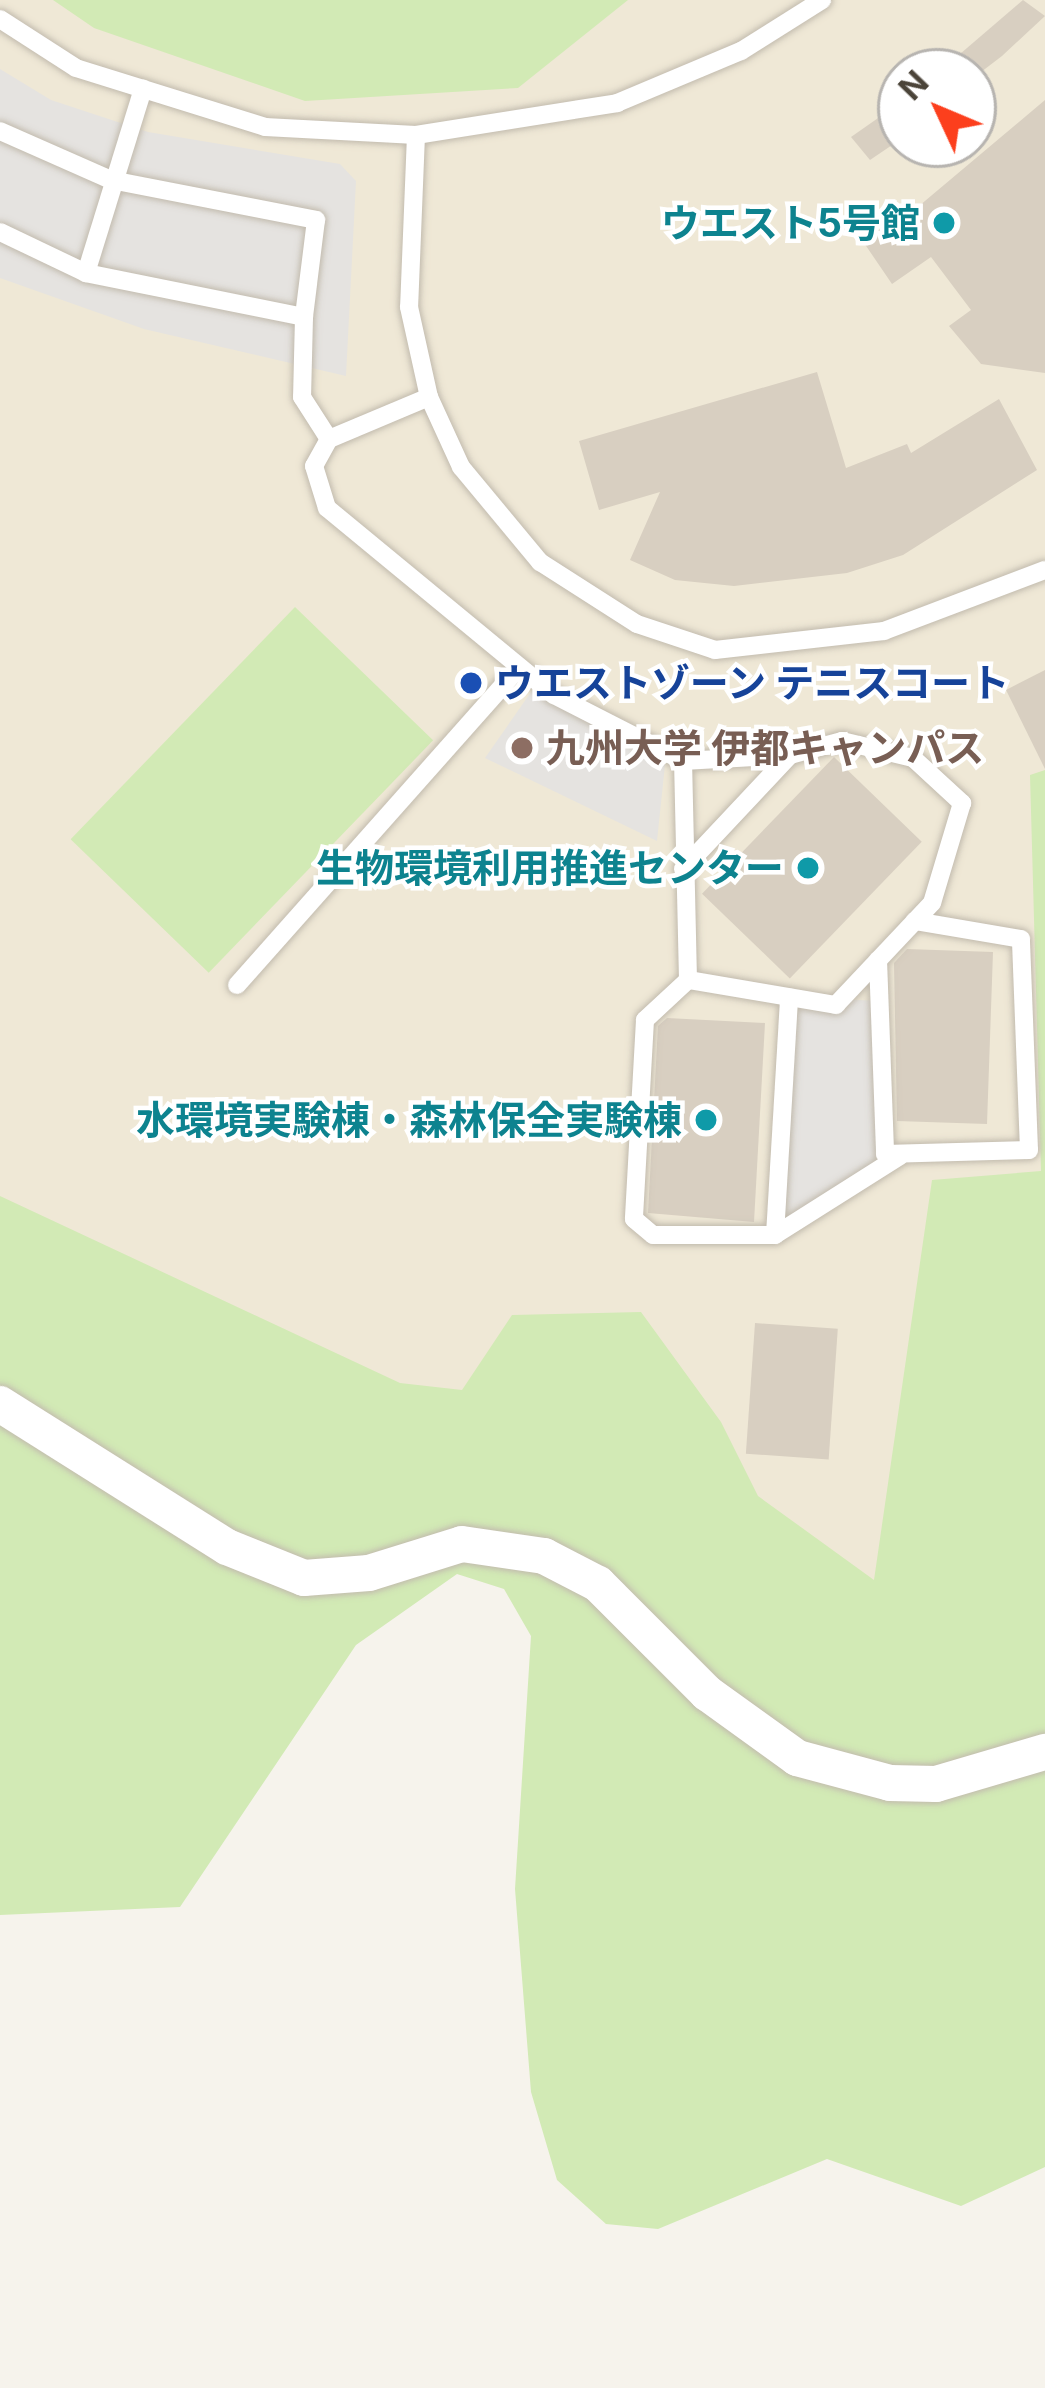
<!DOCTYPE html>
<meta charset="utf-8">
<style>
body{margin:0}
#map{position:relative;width:1045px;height:2388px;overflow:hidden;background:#f6f3ec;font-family:Inter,"Noto Sans JP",sans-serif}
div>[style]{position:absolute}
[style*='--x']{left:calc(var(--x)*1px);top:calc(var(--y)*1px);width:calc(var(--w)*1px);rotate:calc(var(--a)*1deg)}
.education>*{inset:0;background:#efe8d6}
.green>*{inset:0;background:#d2eab5;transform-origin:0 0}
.parking>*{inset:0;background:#e5e3e0}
.building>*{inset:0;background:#d8cfc1;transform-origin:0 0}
.roads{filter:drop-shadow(0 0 3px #c2bbae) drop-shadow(0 0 3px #c2bbae)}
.lane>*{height:18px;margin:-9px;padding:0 9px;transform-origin:9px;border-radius:9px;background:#fff}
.street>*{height:36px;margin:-18px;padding:0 18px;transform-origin:18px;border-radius:18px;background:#fff}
.dots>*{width:33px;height:33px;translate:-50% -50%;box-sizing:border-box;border:6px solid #fff;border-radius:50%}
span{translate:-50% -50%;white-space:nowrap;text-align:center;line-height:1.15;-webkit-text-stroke:9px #fff;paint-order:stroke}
.culture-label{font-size:39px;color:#0d838f;font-weight:700}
.right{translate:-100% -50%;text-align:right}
.transit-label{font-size:39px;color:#164399;font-weight:700}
.left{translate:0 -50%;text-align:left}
.education-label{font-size:39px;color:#785e54;font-weight:700}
.north{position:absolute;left:877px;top:48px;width:120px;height:120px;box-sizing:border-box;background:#fff;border:3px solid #b7b4b0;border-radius:50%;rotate:314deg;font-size:33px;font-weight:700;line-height:48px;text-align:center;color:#4b4439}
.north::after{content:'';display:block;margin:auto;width:42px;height:54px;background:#fc3f1d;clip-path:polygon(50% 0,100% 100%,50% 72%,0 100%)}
</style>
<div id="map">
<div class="education">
<i style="clip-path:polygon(evenodd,0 0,1045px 0,1045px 1720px,636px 1630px,0 1352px,0 0,901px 72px,973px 72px,973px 144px,901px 144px,901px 72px)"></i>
</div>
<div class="green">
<i style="clip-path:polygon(53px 0,628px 0,518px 88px,305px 101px,94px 28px)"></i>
<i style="left:295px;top:607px;width:192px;height:323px;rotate:44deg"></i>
<i style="clip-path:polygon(1045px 770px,1045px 2167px,961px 2206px,827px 2159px,658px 2229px,606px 2224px,557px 2180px,531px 2092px,515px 1889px,531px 1636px,504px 1589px,457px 1574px,356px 1645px,180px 1907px,0 1915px,0 1196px,400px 1383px,462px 1390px,512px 1315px,641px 1312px,721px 1422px,758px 1496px,874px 1580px,932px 1180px,1041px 1171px,1030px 775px)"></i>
</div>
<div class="parking">
<i style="clip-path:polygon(0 69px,51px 100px,148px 132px,340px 164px,356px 181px,346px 376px,144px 329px,0 278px)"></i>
<i style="clip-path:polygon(538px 682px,665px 765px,657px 841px,485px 758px)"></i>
<i style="clip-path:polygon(789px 997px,880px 1001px,885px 1154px,775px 1235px)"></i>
</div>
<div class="building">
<i style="clip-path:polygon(1023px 0,1045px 16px,1002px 56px,981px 72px,939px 72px)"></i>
<i style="clip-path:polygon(1045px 100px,1045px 373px,981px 364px,949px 326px,971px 310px,931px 257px,892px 284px,862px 240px,919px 206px)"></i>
<i style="clip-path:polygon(901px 102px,901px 139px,870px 160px,851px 137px)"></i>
<i style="clip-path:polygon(817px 372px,846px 468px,907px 444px,911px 453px,999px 399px,1037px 470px,903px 555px,847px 573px,734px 586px,675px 580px,630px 560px,660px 492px,599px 510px,579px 441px)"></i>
<i style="clip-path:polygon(1045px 670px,1045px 769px,1006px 690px)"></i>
<i style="left:834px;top:757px;width:122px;height:190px;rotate:44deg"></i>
<i style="clip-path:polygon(907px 949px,993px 952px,987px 1124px,897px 1121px,894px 963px)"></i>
<i style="clip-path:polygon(667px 1018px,765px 1023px,754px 1222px,648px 1213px,658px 1026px)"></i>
<i style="left:755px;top:1323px;width:83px;height:131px;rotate:4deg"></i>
</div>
<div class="roads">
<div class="lane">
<i style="--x:0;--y:19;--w:90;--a:32.8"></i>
<i style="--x:76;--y:68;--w:198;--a:17.3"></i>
<i style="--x:265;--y:127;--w:151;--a:3"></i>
<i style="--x:416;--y:135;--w:204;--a:-9"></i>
<i style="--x:617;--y:103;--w:134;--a:-22.8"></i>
<i style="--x:741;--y:51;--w:96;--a:-32.2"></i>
<i style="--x:0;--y:131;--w:121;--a:23.8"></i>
<i style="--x:111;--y:180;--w:209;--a:11"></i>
<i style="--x:316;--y:220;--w:98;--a:97.1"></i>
<i style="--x:304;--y:317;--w:222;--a:-168.6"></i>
<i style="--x:86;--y:273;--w:95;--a:-154.5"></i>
<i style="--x:416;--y:135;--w:172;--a:92.3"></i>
<i style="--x:409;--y:307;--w:92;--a:77.5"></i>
<i style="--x:429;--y:397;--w:77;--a:65.4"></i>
<i style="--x:461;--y:467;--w:124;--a:50.3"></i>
<i style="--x:540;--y:562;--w:115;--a:32.6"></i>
<i style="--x:637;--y:624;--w:82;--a:18.4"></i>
<i style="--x:715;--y:650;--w:170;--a:-6.4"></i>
<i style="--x:884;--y:631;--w:172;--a:-20.8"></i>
<i style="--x:86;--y:273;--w:193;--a:-72.8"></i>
<i style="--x:304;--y:317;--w:80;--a:91.4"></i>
<i style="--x:302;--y:397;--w:50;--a:57.3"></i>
<i style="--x:429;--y:397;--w:108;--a:157.2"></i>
<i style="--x:329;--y:439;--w:31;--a:119"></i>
<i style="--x:314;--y:466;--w:44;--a:72.8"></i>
<i style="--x:327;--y:508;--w:294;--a:39.5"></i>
<i style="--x:554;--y:695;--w:145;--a:27.1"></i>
<i style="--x:683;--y:761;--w:107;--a:-3.2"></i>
<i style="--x:790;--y:755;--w:54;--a:-15.1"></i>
<i style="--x:842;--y:741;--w:73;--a:13.5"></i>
<i style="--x:913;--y:758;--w:67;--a:42.6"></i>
<i style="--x:962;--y:803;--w:104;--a:106.7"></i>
<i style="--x:932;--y:903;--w:140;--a:133.3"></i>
<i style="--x:836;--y:1005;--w:150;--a:-170.4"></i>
<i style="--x:688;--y:980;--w:219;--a:-91.3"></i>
<i style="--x:683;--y:869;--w:156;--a:-46.8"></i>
<i style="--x:878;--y:960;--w:194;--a:87.9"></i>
<i style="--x:885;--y:1154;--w:144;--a:-1.6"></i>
<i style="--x:1029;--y:1150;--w:211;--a:-92.2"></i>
<i style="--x:1021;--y:939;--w:108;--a:-170.4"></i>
<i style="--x:688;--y:980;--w:59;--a:137.1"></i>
<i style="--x:645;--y:1020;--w:199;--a:93.2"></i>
<i style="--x:634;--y:1219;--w:25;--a:40"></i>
<i style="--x:653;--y:1235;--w:122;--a:0"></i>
<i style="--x:775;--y:1235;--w:148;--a:-32.3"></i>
<i style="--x:237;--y:985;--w:425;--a:-48.4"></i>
<i style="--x:775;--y:1235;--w:238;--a:-86.6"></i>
</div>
<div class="street">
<i style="--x:0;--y:1404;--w:268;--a:32.2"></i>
<i style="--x:227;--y:1547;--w:83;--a:21.9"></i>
<i style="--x:304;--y:1578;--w:65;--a:-4.4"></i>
<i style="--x:369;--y:1573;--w:97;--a:-17.3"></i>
<i style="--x:462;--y:1544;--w:83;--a:8.3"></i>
<i style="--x:544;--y:1556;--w:61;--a:27.4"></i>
<i style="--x:598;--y:1584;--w:154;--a:45"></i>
<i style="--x:707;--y:1693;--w:111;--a:35.8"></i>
<i style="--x:797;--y:1758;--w:96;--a:15"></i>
<i style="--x:890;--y:1783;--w:46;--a:1.2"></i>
<i style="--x:936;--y:1784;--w:114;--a:-16.4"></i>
</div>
</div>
<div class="dots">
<i style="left:944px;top:223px;background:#0f9aa8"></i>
<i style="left:471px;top:683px;background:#1a4fb4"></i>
<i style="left:522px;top:748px;background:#8d6e63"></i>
<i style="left:808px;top:868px;background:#0f9aa8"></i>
<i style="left:706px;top:1120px;background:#0f9aa8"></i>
</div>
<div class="culture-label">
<span class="right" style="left:920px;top:223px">ウエスト5号館</span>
<span class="right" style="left:784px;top:868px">生物環境利用推進センター</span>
<span class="right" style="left:682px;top:1120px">水環境実験棟・森林保全実験棟</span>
</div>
<div class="transit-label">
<span class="left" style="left:495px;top:683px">ウエストゾーン テニスコート</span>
</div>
<div class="education-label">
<span class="left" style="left:546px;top:748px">九州大学 伊都キャンパス</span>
</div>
<div class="north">N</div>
</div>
